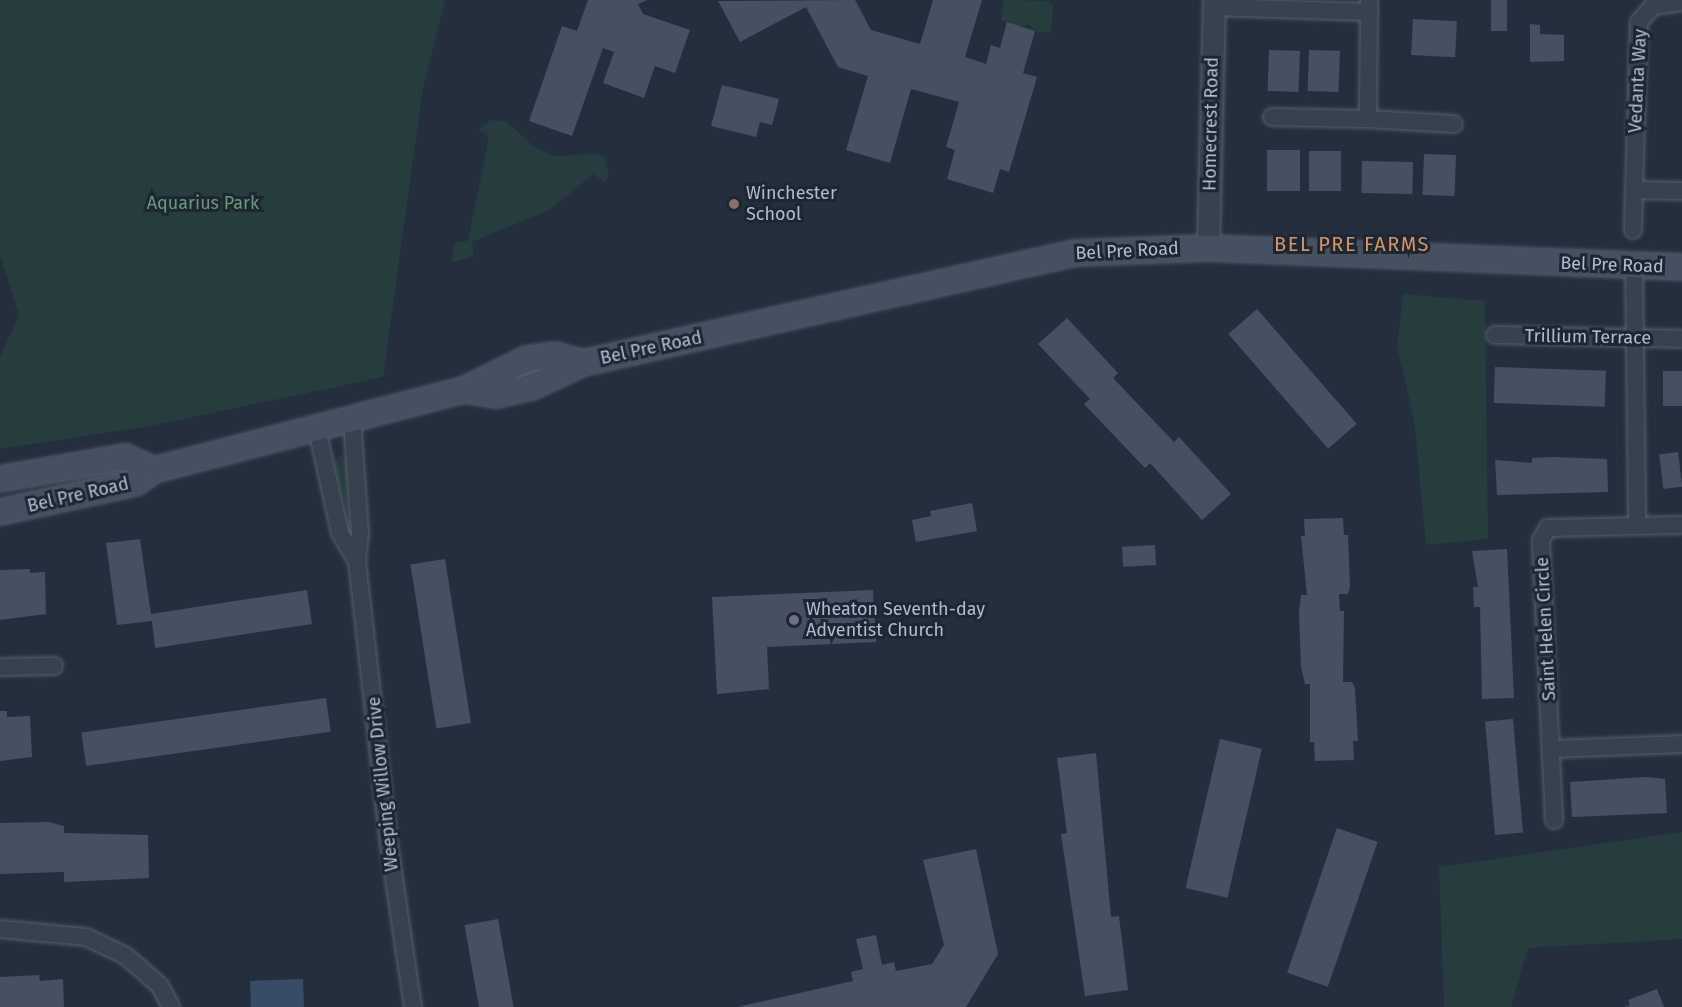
<!DOCTYPE html>
<style>
body{margin:0}
#map{position:relative;width:1682px;height:1007px;overflow:hidden;background:#242f3e;font-family:"Fira Sans",sans-serif}
div>[style]{position:absolute}
[style*='--x']{left:calc(var(--x)*1px);top:calc(var(--y)*1px);width:calc(var(--w)*1px);rotate:calc(var(--a)*1deg)}
.green>*{inset:0;background:#263c3f}
.water>*{inset:0;background:#394c67;transform-origin:0 0}
.building>*{inset:0;background:#455162;transform-origin:0 0}
.roads{filter:drop-shadow(0 0 2px #565f6c) drop-shadow(0 0 2px #565f6c)}
.minor>*{height:16px;margin:-8px;padding:0 8px;transform-origin:8px;border-radius:8px;background:#38414e}
.tertiary>*{height:21px;margin:-10.5px;padding:0 10.5px;transform-origin:10.5px;border-radius:10.5px;background:#38414e}
.secondary>*{height:24px;margin:-12px;padding:0 12px;transform-origin:12px;border-radius:12px;background:#465061}
.dots>*{width:16px;height:16px;translate:-50% -50%;box-sizing:border-box;border:3px solid #1d2633;border-radius:50%}
span{translate:-50% -50%;white-space:nowrap;text-align:center;line-height:1.15;-webkit-text-stroke:6px #1d2633;paint-order:stroke}
.street-label{font-size:18px;color:#b4bcc9}
.poi-label{font-size:18px;color:#b4bcc9}
.left{translate:0 -50%;text-align:left}
.park-label{font-size:18px;color:#6b9a76}
.neighbourhood-label{font-size:20px;color:#d59563;letter-spacing:1.5px}
</style>
<div id="map">
<div class="green">
<i style="clip-path:polygon(0 0,445px 0,423px 88px,383px 377px,150px 426px,0 449px,0 357px,19px 315px,0 255px)"></i>
<i style="clip-path:polygon(1004px 0,1050px 1px,1053px 6px,1051px 32px,1037px 33px,1029px 24px,1020px 27px,1001px 20px)"></i>
<i style="clip-path:polygon(491px 120px,506px 121px,533px 146px,553px 156px,598px 154px,605px 158px,609px 174px,605px 182px,593px 174px,551px 209px,472px 242px,474px 256px,451px 263px,455px 242px,468px 241px,489px 137px,479px 130px)"></i>
<i style="clip-path:polygon(1403px 294px,1485px 301px,1488px 539px,1426px 545px,1414px 419px,1397px 347px)"></i>
<i style="clip-path:polygon(340px 455px,347px 459px,348px 518px,334px 462px)"></i>
<i style="clip-path:polygon(1682px 832px,1682px 939px,1528px 948px,1511px 1007px,1444px 1007px,1439px 867px)"></i>
</div>
<div class="water">
<i style="left:303px;top:979px;width:28px;height:53px;rotate:88deg"></i>
</div>
<div class="building">
<i style="clip-path:polygon(588px 0,647px 0,638px 4px,643px 14px,690px 30px,675px 73px,655px 66px,644px 98px,603px 83px,614px 52px,603px 48px,572px 136px,529px 121px,562px 26px,577px 31px)"></i>
<i style="clip-path:polygon(855px 0,871px 30px,920px 44px,933px 0,982px 0,965px 57px,986px 64px,991px 45px,1000px 48px,1007px 22px,1035px 31px,1023px 73px,1037px 77px,1009px 172px,1000px 169px,993px 193px,947px 179px,955px 150px,946px 147px,959px 102px,911px 89px,890px 163px,846px 150px,868px 76px,838px 67px,806px 7px,740px 42px,718px 1px)"></i>
<i style="left:1491px;top:0;width:16px;height:31px"></i>
<i style="left:1413px;top:19px;width:44px;height:36px;rotate:3deg"></i>
<i style="clip-path:polygon(1530px 24px,1540px 25px,1540px 34px,1564px 35px,1564px 61px,1530px 62px)"></i>
<i style="left:1269px;top:50px;width:31px;height:41px;rotate:2deg"></i>
<i style="left:1309px;top:50px;width:31px;height:41px;rotate:2deg"></i>
<i style="clip-path:polygon(722px 85px,779px 99px,772px 125px,760px 122px,756px 137px,711px 126px)"></i>
<i style="left:1267px;top:150px;width:33px;height:41px"></i>
<i style="left:1309px;top:151px;width:32px;height:40px"></i>
<i style="left:1424px;top:154px;width:32px;height:41px;rotate:2deg"></i>
<i style="left:1362px;top:161px;width:51px;height:32px;rotate:1deg"></i>
<i style="left:1257px;top:309px;width:152px;height:38px;rotate:49deg"></i>
<i style="clip-path:polygon(1067px 318px,1118px 373px,1113px 378px,1174px 442px,1179px 437px,1231px 494px,1202px 520px,1150px 463px,1145px 468px,1084px 404px,1090px 399px,1038px 344px)"></i>
<i style="left:1495px;top:367px;width:111px;height:36px;rotate:2deg"></i>
<i style="left:1663px;top:371px;width:19px;height:35px"></i>
<i style="left:1678px;top:452px;width:35px;height:19px;rotate:83deg"></i>
<i style="clip-path:polygon(1552px 457px,1607px 459px,1608px 492px,1497px 495px,1495px 460px,1532px 463px,1532px 458px)"></i>
<i style="clip-path:polygon(972px 503px,977px 531px,916px 542px,912px 520px,931px 516px,930px 511px)"></i>
<i style="clip-path:polygon(1343px 518px,1344px 535px,1348px 535px,1350px 587px,1348px 594px,1339px 594px,1340px 611px,1344px 611px,1343px 682px,1352px 682px,1355px 688px,1358px 741px,1353px 741px,1354px 760px,1315px 761px,1314px 742px,1310px 742px,1310px 684px,1305px 684px,1301px 667px,1299px 613px,1301px 595px,1307px 595px,1301px 536px,1305px 536px,1304px 519px)"></i>
<i style="clip-path:polygon(140px 539px,151px 614px,307px 590px,312px 624px,155px 648px,152px 621px,117px 625px,106px 543px)"></i>
<i style="left:1155px;top:545px;width:20px;height:33px;rotate:87deg"></i>
<i style="clip-path:polygon(1507px 549px,1514px 698px,1482px 699px,1480px 607px,1474px 607px,1473px 587px,1478px 587px,1472px 551px)"></i>
<i style="left:445px;top:559px;width:166px;height:35px;rotate:81deg"></i>
<i style="clip-path:polygon(30px 569px,30px 573px,45px 572px,46px 614px,0 620px,0 570px)"></i>
<i style="clip-path:polygon(873px 590px,876px 642px,767px 647px,769px 689px,717px 694px,712px 597px)"></i>
<i style="left:326px;top:698px;width:34px;height:247px;rotate:82deg"></i>
<i style="clip-path:polygon(0 711px,7px 711px,7px 717px,30px 716px,32px 757px,0 761px)"></i>
<i style="left:1513px;top:719px;width:114px;height:28px;rotate:85deg"></i>
<i style="left:1220px;top:739px;width:43px;height:153px;rotate:13deg"></i>
<i style="clip-path:polygon(1096px 753px,1111px 917px,1119px 916px,1128px 990px,1085px 996px,1061px 834px,1067px 833px,1057px 758px)"></i>
<i style="clip-path:polygon(1646px 777px,1665px 779px,1667px 813px,1572px 817px,1570px 782px)"></i>
<i style="clip-path:polygon(49px 822px,64px 826px,64px 833px,148px 835px,149px 878px,64px 882px,64px 872px,0 874px,0 823px)"></i>
<i style="left:1337px;top:828px;width:43px;height:153px;rotate:19deg"></i>
<i style="clip-path:polygon(976px 849px,998px 954px,966px 1007px,737px 1007px,853px 981px,851px 972px,863px 969px,856px 939px,876px 935px,882px 965px,894px 962px,896px 971px,932px 964px,944px 945px,923px 860px)"></i>
<i style="left:498px;top:919px;width:89px;height:34px;rotate:80deg"></i>
<i style="clip-path:polygon(39px 975px,40px 981px,63px 979px,64px 1007px,0 1007px,0 977px)"></i>
<i style="clip-path:polygon(1657px 989px,1664px 1007px,1624px 1007px,1630px 1005px,1628px 1000px)"></i>
</div>
<div class="roads">
<div class="minor">
<i style="--x:1682;--y:2;--w:29;--a:172"></i>
<i style="--x:1653;--y:6;--w:21;--a:131"></i>
<i style="--x:1639;--y:22;--w:168;--a:91.7"></i>
<i style="--x:1634;--y:190;--w:48;--a:1.2"></i>
<i style="--x:1213;--y:7;--w:156;--a:1.8"></i>
<i style="--x:1369;--y:12;--w:12;--a:-90"></i>
<i style="--x:1272;--y:117;--w:96;--a:1.2"></i>
<i style="--x:1368;--y:119;--w:107;--a:-89.5"></i>
<i style="--x:1368;--y:119;--w:86;--a:3.3"></i>
<i style="--x:1633;--y:230;--w:40;--a:-88.6"></i>
<i style="--x:1634;--y:267;--w:259;--a:89.3"></i>
<i style="--x:1495;--y:335;--w:187;--a:1.2"></i>
<i style="--x:352;--y:419;--w:114;--a:86"></i>
<i style="--x:360;--y:533;--w:28;--a:96"></i>
<i style="--x:357;--y:561;--w:286;--a:83.6"></i>
<i style="--x:389;--y:845;--w:164;--a:81.6"></i>
<i style="--x:317;--y:429;--w:107;--a:77.5"></i>
<i style="--x:340;--y:533;--w:33;--a:59"></i>
<i style="--x:0;--y:667;--w:54;--a:-1.1"></i>
<i style="--x:1553;--y:749;--w:129;--a:-2.2"></i>
<i style="--x:1554;--y:820;--w:280;--a:-92.7"></i>
<i style="--x:1541;--y:540;--w:14;--a:-60"></i>
<i style="--x:1548;--y:528;--w:134;--a:-1.3"></i>
<i style="--x:0;--y:929;--w:86;--a:5.3"></i>
<i style="--x:86;--y:937;--w:44;--a:25.4"></i>
<i style="--x:126;--y:956;--w:45;--a:41.4"></i>
<i style="--x:160;--y:986;--w:24;--a:62"></i>
</div>
<div class="tertiary">
<i style="--x:1208;--y:248;--w:248;--a:-88.6"></i>
</div>
<div class="secondary">
<i style="--x:464;--y:390;--w:32;--a:9"></i>
<i style="--x:496;--y:395;--w:37;--a:-13"></i>
<i style="--x:532;--y:387;--w:56;--a:-25.2"></i>
<i style="--x:583;--y:363;--w:504;--a:-12.6"></i>
<i style="--x:1075;--y:253;--w:133;--a:-2.2"></i>
<i style="--x:1208;--y:248;--w:474;--a:2.3"></i>
<i style="--x:0;--y:479;--w:127;--a:-10"></i>
<i style="--x:125;--y:457;--w:32;--a:24"></i>
<i style="--x:0;--y:512;--w:138;--a:-12.1"></i>
<i style="--x:135;--y:483;--w:23;--a:-34"></i>
<i style="--x:154;--y:470;--w:320;--a:-14.5"></i>
<i style="--x:464;--y:390;--w:70;--a:-26.2"></i>
<i style="--x:527;--y:359;--w:28;--a:-8"></i>
<i style="--x:555;--y:355;--w:29;--a:16"></i>
</div>
</div>
<div class="dots">
<i style="left:734px;top:204px;background:#8d6e63"></i>
<i style="left:794px;top:620px;background:#6b7280"></i>
</div>
<div class="street-label">
<span style="left:1638px;top:81px;rotate:-87deg">Vedanta Way</span>
<span style="left:1211px;top:124px;rotate:-89deg">Homecrest Road</span>
<span style="left:1127px;top:251px;rotate:-3deg">Bel Pre Road</span>
<span style="left:1612px;top:265px;rotate:2deg">Bel Pre Road</span>
<span style="left:1588px;top:337px;rotate:1deg">Trillium Terrace</span>
<span style="left:651px;top:348px;rotate:-12deg">Bel Pre Road</span>
<span style="left:78px;top:495px;rotate:-13deg">Bel Pre Road</span>
<span style="left:1546px;top:629px;rotate:-93deg">Saint Helen Circle</span>
<span style="left:383px;top:784px;rotate:-96deg">Weeping Willow Drive</span>
</div>
<div class="poi-label">
<span class="left" style="left:746px;top:204px">Winchester<br>School</span>
<span class="left" style="left:806px;top:620px">Wheaton Seventh-day<br>Adventist Church</span>
</div>
<div class="park-label">
<span style="left:203px;top:203px">Aquarius Park</span>
</div>
<div class="neighbourhood-label">
<span style="left:1352px;top:244px">BEL PRE FARMS</span>
</div>
</div>
